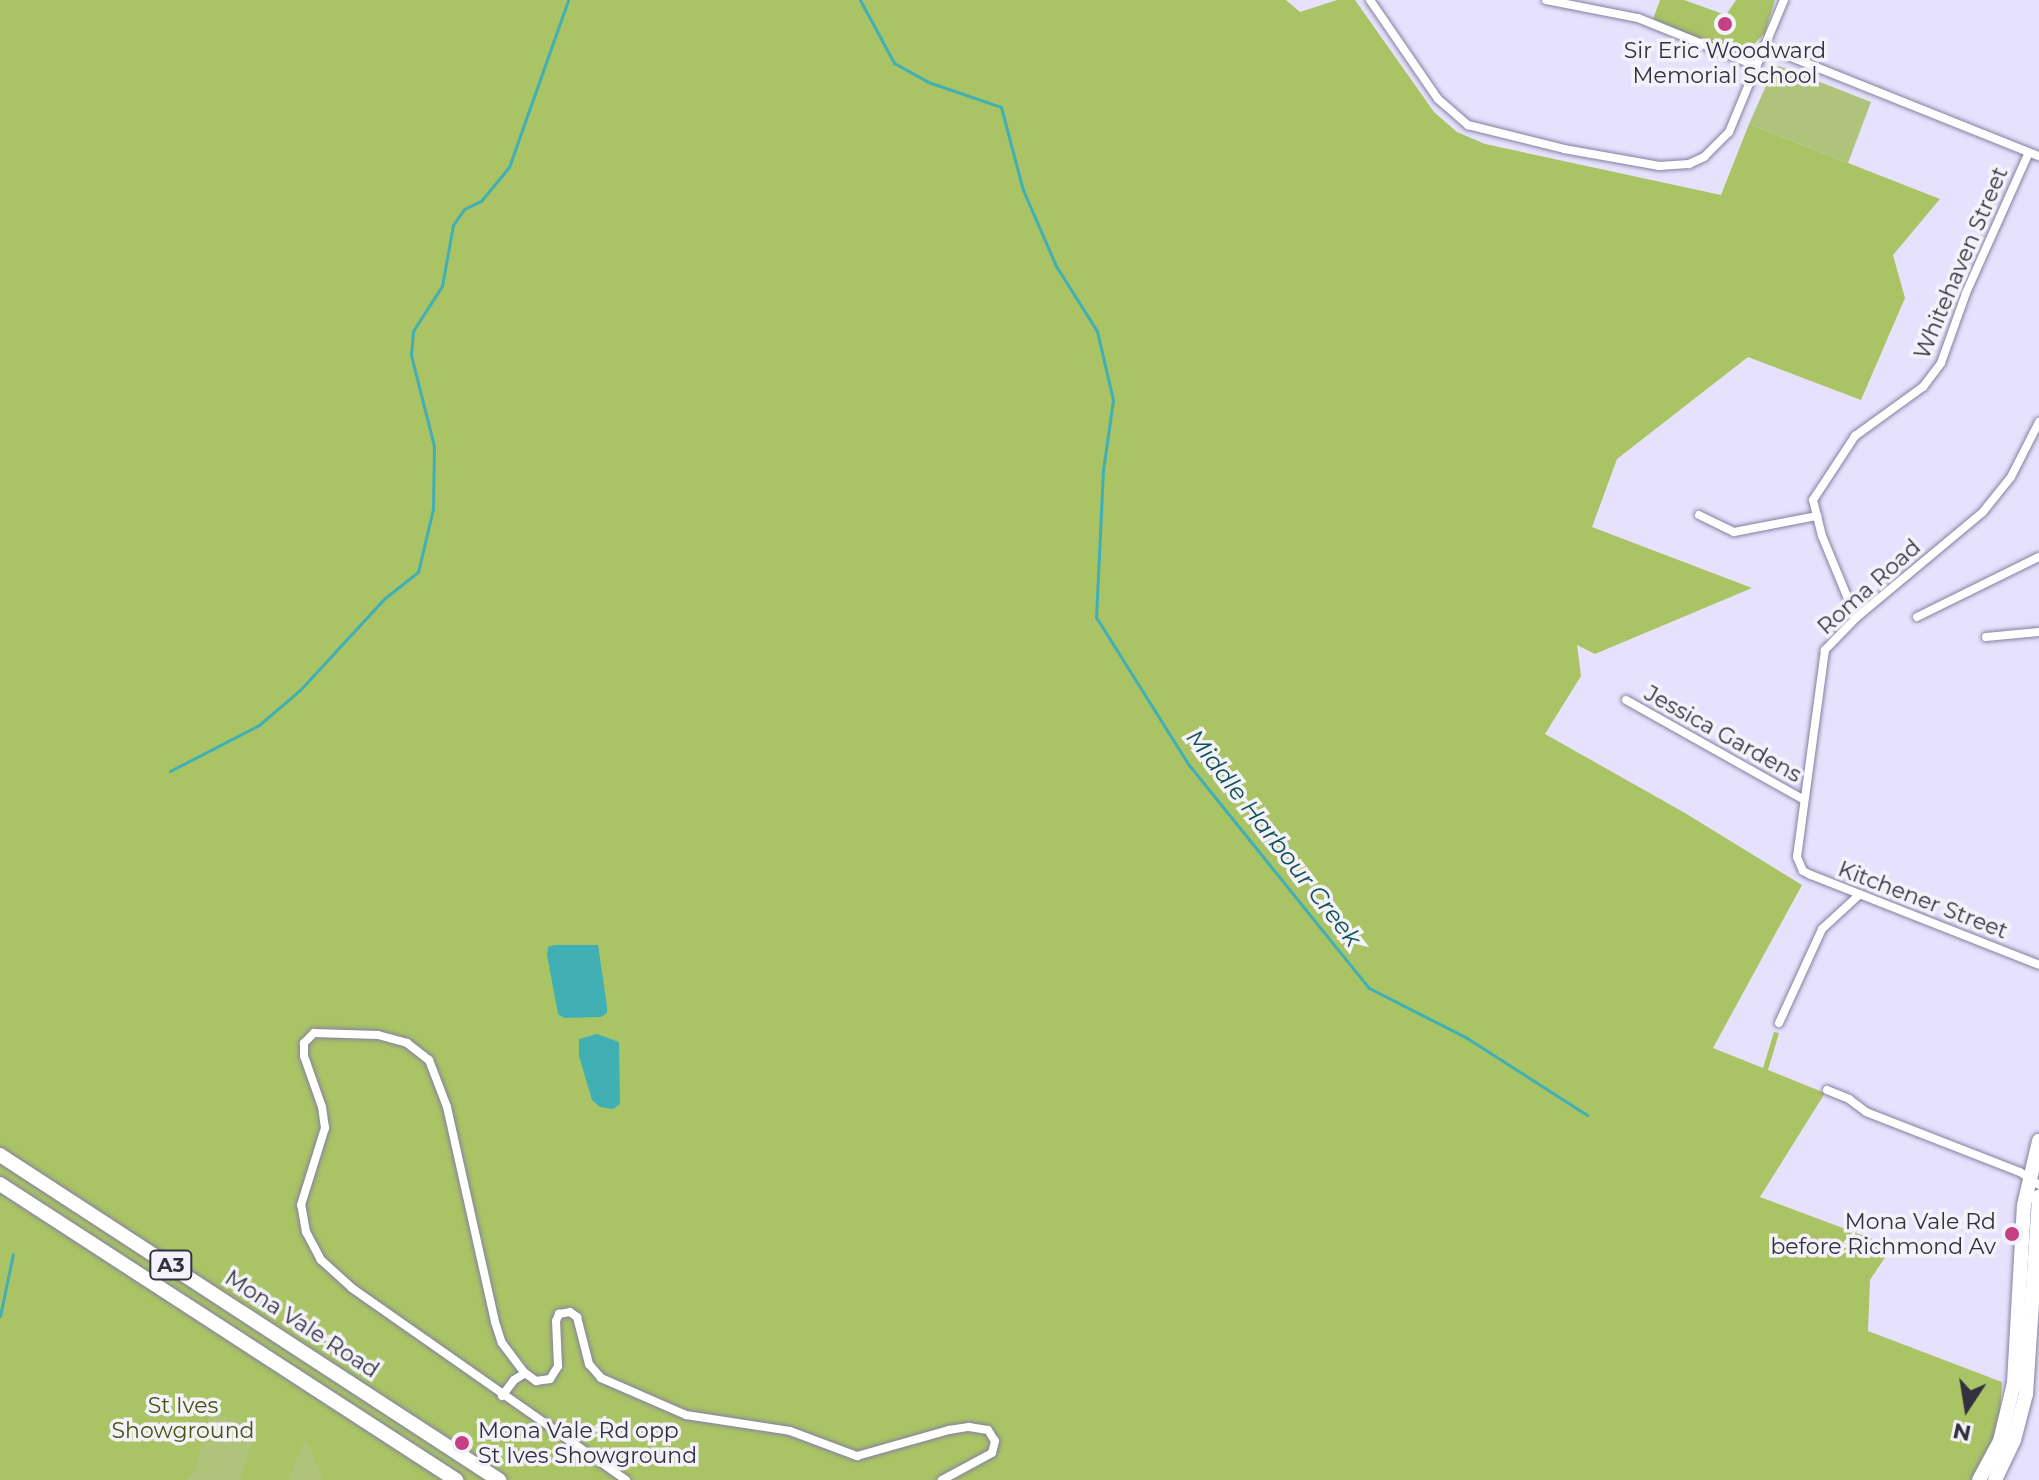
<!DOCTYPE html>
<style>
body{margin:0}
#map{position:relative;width:2039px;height:1480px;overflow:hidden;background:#e6e2fe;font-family:Montserrat,sans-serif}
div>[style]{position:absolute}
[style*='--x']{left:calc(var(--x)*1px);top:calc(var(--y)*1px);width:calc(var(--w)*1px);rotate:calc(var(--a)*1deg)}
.green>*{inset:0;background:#afc37a}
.forest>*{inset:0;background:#aac365}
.water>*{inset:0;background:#41b0b5}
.stream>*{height:3px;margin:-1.5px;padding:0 1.5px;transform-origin:1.5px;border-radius:1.5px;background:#41b0b5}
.roads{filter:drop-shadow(0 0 2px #84809f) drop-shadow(0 0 2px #84809f)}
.street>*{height:8px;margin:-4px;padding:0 4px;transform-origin:4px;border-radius:4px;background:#fff}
.highway>*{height:14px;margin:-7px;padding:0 7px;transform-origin:7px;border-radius:7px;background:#fff}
.dots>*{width:22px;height:22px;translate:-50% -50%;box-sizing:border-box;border:4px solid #f3f2f9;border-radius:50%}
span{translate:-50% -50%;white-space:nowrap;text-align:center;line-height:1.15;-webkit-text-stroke:7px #f3f2f9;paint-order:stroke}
.shield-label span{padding:2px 6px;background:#f3f2f9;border:2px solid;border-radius:6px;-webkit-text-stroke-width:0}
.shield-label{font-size:20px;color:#33313f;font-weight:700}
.poi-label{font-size:22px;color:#33313f}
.right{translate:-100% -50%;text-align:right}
.left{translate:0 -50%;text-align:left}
.street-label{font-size:22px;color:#33313f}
.park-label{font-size:22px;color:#465511}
.water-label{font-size:24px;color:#125155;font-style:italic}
.north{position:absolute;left:1927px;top:1368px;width:80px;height:80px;-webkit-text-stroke:6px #f3f2f9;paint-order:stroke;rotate:192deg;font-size:22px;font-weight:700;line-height:32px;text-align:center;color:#33313f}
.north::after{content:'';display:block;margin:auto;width:28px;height:36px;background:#33313f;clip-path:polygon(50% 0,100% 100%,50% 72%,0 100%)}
</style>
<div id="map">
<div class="green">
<i style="clip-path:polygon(1779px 66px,1871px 102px,1848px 163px,1749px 124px,1773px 70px)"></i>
<i style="clip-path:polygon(159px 1323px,395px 1480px,85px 1480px)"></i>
</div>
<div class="forest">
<i style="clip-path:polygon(0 0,1286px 0,1300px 12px,1337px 0,1355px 0,1434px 112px,1457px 132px,1485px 144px,1721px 195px,1749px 124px,1940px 199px,1893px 255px,1905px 298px,1861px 400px,1748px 357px,1617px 459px,1592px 527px,1752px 588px,1595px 654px,1577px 645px,1581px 676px,1545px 734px,1685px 813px,1802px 885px,1713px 1048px,1763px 1068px,1774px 1032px,1779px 1033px,1768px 1070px,1825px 1093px,1760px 1197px,1875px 1240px,1888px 1253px,1870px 1280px,1868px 1331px,2002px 1382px,1996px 1480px,323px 1480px,306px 1437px,288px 1480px,240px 1480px,257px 1425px,210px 1412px,195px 1468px,187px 1480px,0 1480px)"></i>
<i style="clip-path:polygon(1660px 0,1684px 0,1726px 15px,1736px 0,1775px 0,1765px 33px,1747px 51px,1709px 44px,1653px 19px)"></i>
</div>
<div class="water">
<i style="clip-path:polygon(554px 945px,598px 945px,607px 1006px,607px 1013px,601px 1017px,564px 1018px,558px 1014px,547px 955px,548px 947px)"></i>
<i style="clip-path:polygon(597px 1034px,619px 1042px,620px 1104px,613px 1109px,600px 1107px,592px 1100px,579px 1056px,579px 1039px)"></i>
</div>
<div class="stream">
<i style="--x:860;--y:0;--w:72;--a:61.6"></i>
<i style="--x:894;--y:63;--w:39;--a:29"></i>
<i style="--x:928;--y:82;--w:77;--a:18.9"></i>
<i style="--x:1001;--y:107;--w:86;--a:75.2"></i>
<i style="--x:1023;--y:190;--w:83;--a:66.5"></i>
<i style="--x:1056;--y:266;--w:77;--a:57.8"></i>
<i style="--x:1097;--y:331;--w:71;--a:76.9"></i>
<i style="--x:1113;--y:400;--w:71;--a:98.1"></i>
<i style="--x:1103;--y:470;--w:147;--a:92.7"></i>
<i style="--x:1096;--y:617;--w:175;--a:57.9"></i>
<i style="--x:1189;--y:765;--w:287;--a:51.1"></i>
<i style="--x:1369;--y:988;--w:110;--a:27"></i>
<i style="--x:1467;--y:1038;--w:143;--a:32.7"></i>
<i style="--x:170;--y:771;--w:100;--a:-27.3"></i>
<i style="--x:259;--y:725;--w:54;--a:-40.5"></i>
<i style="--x:300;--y:690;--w:125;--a:-47.3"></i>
<i style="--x:385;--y:598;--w:42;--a:-38.2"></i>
<i style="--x:418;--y:572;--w:65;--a:-76.6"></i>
<i style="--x:433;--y:509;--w:63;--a:-89.1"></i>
<i style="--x:434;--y:446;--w:94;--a:-104.2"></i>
<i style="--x:411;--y:355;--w:24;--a:-85"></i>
<i style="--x:413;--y:331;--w:54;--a:-57.2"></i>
<i style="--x:442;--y:286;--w:62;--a:-79.8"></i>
<i style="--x:453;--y:225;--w:19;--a:-55"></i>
<i style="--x:464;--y:209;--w:19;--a:-25"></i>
<i style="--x:481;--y:201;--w:44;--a:-50.5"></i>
<i style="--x:509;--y:167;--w:177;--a:-70.5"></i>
<i style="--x:0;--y:1316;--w:63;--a:-78.2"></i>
</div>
<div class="roads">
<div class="street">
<i style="--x:1370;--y:0;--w:120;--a:55.5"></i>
<i style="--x:1438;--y:99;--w:40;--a:41"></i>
<i style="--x:1468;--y:125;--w:99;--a:14"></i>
<i style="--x:1564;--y:149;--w:97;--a:10.1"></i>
<i style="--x:1659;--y:166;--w:30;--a:-4"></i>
<i style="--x:1689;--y:164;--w:17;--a:-25"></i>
<i style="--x:1704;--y:157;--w:35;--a:-45"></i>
<i style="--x:1729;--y:132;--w:143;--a:-67.4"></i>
<i style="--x:1546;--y:0;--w:94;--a:11.1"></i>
<i style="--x:1638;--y:18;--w:128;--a:22"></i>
<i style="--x:1766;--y:47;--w:294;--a:21.8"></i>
<i style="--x:2039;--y:422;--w:62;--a:117"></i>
<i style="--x:2011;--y:477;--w:45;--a:128.7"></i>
<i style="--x:1983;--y:512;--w:165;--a:140.2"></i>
<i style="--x:1856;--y:618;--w:45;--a:134.1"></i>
<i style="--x:1825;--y:650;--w:209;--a:97.7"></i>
<i style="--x:1797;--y:857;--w:15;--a:67"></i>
<i style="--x:1803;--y:871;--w:9;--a:27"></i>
<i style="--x:1811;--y:875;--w:245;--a:21.5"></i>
<i style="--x:1699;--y:515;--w:39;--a:26"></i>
<i style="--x:1734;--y:532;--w:85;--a:-10.9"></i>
<i style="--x:1917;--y:617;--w:136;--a:-26.2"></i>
<i style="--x:1856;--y:618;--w:89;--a:-112.5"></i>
<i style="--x:1822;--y:536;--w:37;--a:-104"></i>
<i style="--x:1813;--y:500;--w:77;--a:-56.7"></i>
<i style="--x:1855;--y:436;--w:84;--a:-35.8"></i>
<i style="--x:1923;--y:387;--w:30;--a:-53"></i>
<i style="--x:1941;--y:363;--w:74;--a:-70.3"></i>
<i style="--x:1966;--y:293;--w:154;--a:-65.9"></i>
<i style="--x:1986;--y:637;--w:53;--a:-5.4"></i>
<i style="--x:1626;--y:700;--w:204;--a:29.3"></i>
<i style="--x:1779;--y:1023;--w:103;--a:-65.4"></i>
<i style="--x:1822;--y:929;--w:50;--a:-42.6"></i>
<i style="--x:1827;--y:1090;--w:24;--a:22"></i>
<i style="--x:1849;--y:1099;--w:21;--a:37"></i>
<i style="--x:1866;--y:1112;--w:165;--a:21.3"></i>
<i style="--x:2020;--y:1172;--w:23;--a:34"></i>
<i style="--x:502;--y:1396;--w:20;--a:-53"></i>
<i style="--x:514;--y:1380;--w:13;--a:-32"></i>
<i style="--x:626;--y:1480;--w:335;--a:-145"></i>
<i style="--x:352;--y:1288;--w:42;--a:-137.9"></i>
<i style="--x:321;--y:1260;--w:32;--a:-118"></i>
<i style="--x:306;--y:1232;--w:27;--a:-100"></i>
<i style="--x:301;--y:1205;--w:81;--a:-72.7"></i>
<i style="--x:325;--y:1128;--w:21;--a:-98"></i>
<i style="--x:322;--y:1107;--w:54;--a:-109.4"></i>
<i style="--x:304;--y:1056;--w:13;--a:-90"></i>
<i style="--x:304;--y:1043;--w:14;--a:-45"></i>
<i style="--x:314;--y:1033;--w:64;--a:1.8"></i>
<i style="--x:378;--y:1035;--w:30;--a:15"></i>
<i style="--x:407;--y:1043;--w:28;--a:38"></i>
<i style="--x:429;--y:1060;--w:50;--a:69"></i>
<i style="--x:447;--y:1107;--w:220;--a:77.4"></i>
<i style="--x:495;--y:1322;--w:22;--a:72"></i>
<i style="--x:502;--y:1343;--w:38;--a:53"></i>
<i style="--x:525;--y:1373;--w:14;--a:36"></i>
<i style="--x:536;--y:1381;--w:14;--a:-8"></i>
<i style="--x:550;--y:1379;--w:15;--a:-58"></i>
<i style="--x:558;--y:1366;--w:45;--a:-92.5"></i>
<i style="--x:556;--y:1321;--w:8;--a:-67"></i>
<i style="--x:559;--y:1314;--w:11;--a:-10"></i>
<i style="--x:570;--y:1312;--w:9;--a:36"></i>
<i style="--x:577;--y:1317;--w:49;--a:75.7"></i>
<i style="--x:589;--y:1364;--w:18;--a:49"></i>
<i style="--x:601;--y:1378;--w:93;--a:23.5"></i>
<i style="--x:686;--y:1415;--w:105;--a:8.7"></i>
<i style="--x:790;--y:1431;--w:72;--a:20.5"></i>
<i style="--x:857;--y:1456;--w:96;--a:-15.8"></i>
<i style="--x:949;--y:1430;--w:20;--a:-9"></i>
<i style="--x:969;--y:1427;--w:19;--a:9"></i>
<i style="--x:988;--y:1430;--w:13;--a:58"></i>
<i style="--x:995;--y:1441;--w:12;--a:104"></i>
<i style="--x:992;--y:1453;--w:57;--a:151.6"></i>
</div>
<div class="highway">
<i style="--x:0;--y:1155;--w:596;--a:33.08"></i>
<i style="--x:0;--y:1184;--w:544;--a:32.99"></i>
<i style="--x:1979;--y:1480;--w:44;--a:-61.7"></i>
<i style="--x:2000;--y:1441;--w:60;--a:-76.4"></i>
<i style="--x:2014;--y:1383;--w:178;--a:-86.8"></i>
<i style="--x:2024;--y:1205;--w:66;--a:-76.8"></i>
<i style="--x:1995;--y:1480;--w:44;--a:-64.6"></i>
<i style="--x:2014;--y:1440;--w:48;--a:-75.4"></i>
<i style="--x:2026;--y:1394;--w:198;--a:-86.2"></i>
</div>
</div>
<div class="dots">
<i style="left:1725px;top:24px;background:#c54083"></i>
<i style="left:2012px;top:1234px;background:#c54083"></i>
<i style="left:462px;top:1443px;background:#c54083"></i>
</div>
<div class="shield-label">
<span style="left:171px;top:1265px">A3</span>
</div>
<div class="poi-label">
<span style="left:1725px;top:63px">Sir Eric Woodward<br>Memorial School</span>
<span class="right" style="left:1996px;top:1234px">Mona Vale Rd<br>before Richmond Av</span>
<span class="left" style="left:478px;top:1443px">Mona Vale Rd opp<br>St Ives Showground</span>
</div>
<div class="street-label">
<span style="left:1961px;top:263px;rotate:-67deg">Whitehaven Street</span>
<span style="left:1869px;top:587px;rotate:-42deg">Roma Road</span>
<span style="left:1723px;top:734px;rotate:29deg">Jessica Gardens</span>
<span style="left:1923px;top:900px;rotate:21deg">Kitchener Street</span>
<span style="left:302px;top:1324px;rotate:33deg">Mona Vale Road</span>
</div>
<div class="park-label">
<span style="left:183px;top:1418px">St Ives<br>Showground</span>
</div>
<div class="water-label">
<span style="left:1274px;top:838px;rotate:52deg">Middle Harbour Creek</span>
</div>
<div class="north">N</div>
</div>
